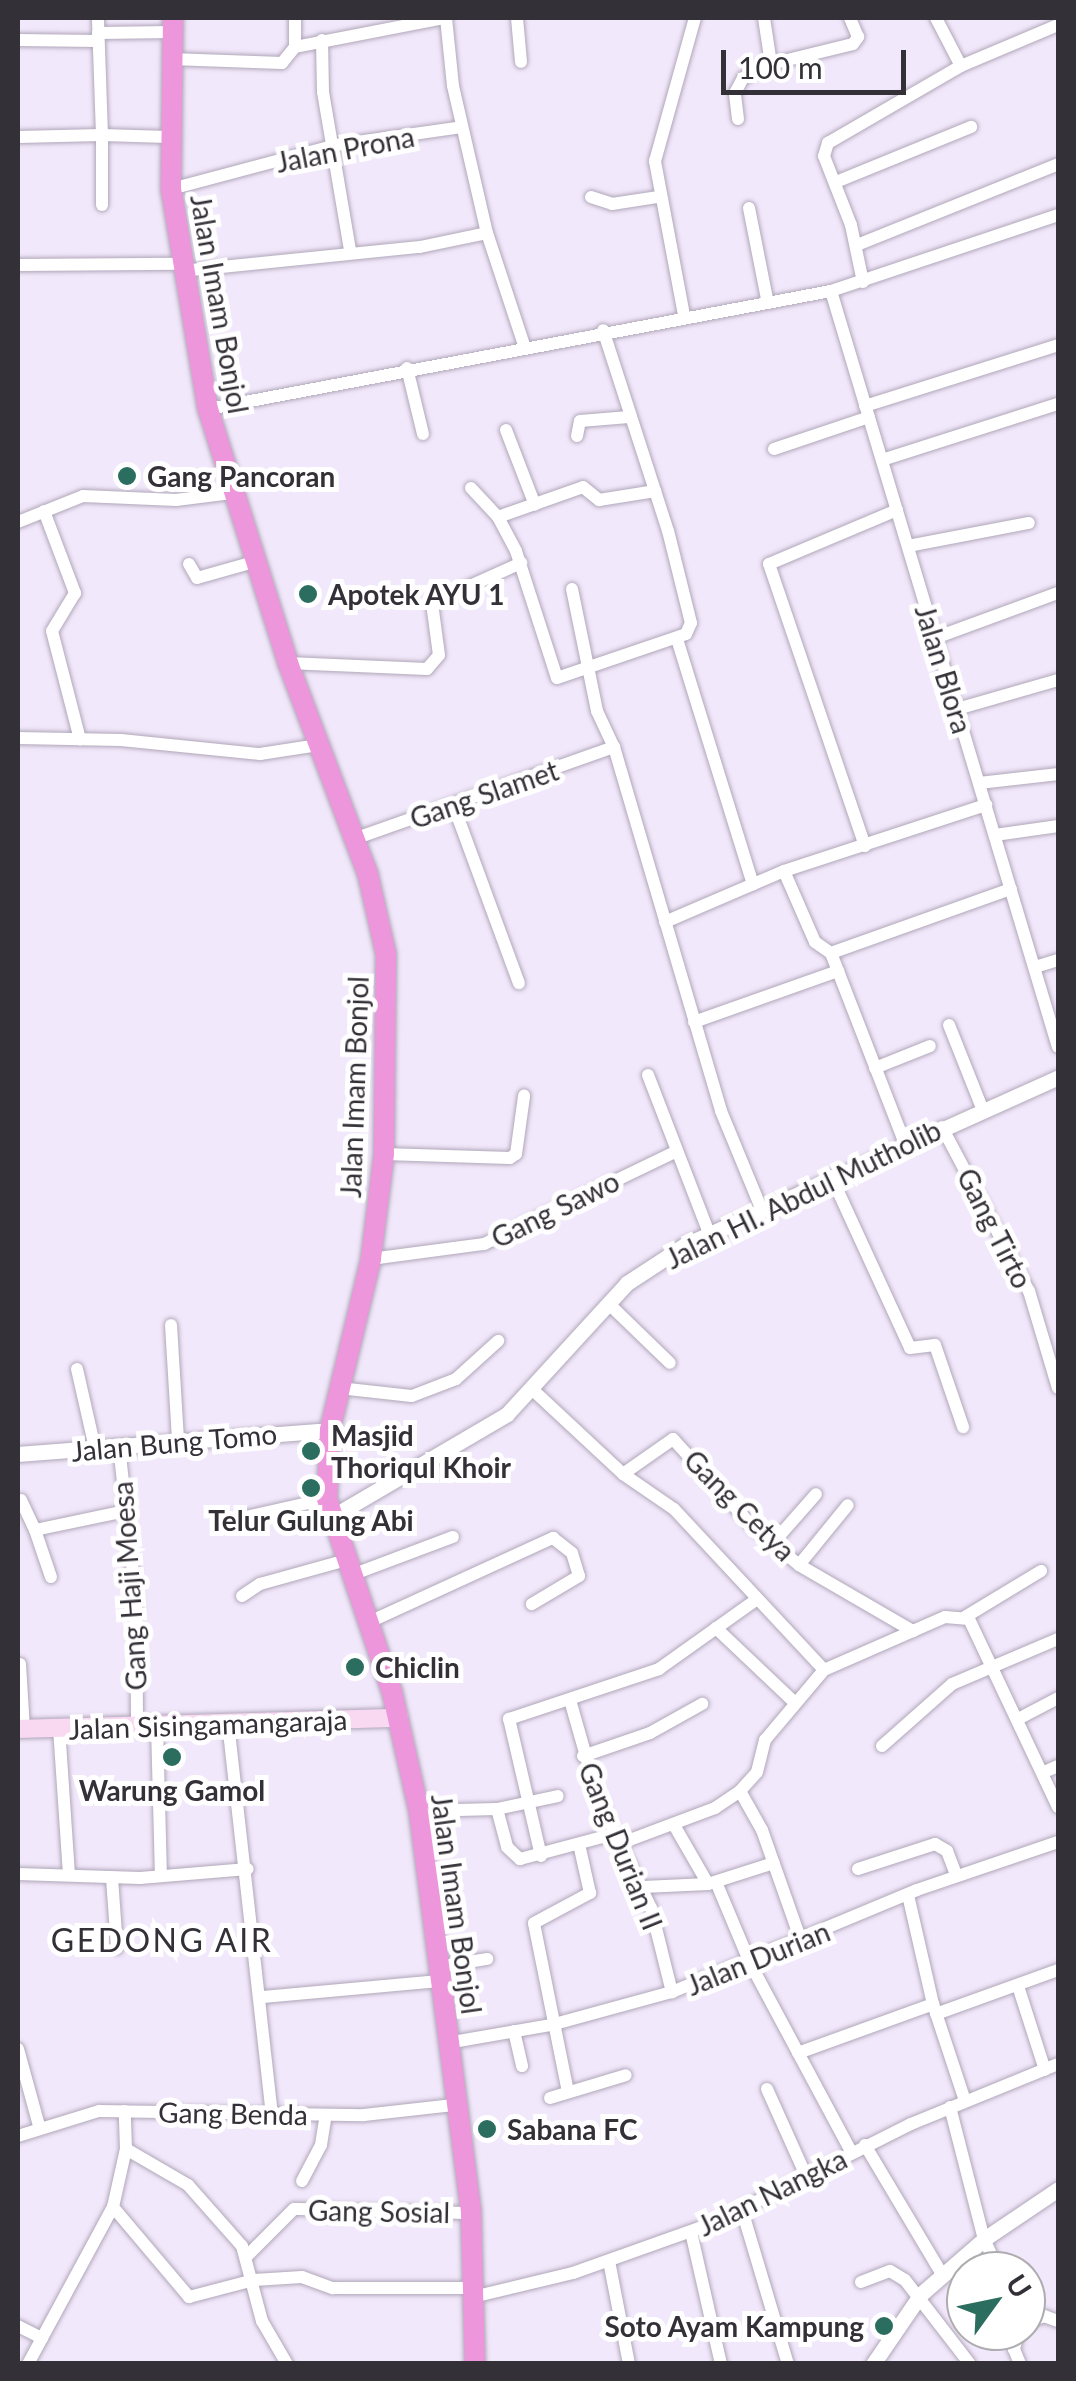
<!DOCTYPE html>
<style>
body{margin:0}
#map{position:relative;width:1076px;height:2381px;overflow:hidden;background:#f2e8fb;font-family:Lato,sans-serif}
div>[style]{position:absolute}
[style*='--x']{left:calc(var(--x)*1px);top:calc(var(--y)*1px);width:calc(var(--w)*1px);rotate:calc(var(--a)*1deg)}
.roads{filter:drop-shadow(0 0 2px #b0a7b9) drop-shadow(0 0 2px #b0a7b9)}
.minor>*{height:12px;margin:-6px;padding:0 6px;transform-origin:6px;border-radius:6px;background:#fff}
.tertiary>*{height:15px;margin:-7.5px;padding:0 7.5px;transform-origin:7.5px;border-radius:7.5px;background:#fff}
.secondary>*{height:18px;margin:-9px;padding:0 9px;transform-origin:9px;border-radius:9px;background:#f9d8f2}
.trunk>*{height:20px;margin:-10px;padding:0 10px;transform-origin:10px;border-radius:10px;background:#ee96db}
.dots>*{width:28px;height:28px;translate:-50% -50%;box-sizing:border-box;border:5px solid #fff;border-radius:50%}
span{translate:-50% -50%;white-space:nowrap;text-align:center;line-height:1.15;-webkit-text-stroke:10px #fff;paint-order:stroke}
.street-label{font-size:28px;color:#343037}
.poi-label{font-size:28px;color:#343037;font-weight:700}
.left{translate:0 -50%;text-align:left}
.right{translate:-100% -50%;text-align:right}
.quarter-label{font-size:32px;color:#343037;letter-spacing:2.5px}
.frame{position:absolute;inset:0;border:20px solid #343037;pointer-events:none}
.north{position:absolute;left:946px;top:2251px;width:100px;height:100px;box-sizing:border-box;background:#fff;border:2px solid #aeacaf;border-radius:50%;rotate:57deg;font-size:28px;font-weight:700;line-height:40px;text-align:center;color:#343037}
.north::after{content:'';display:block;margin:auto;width:35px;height:45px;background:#2b6d5e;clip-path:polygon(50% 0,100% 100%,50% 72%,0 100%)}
.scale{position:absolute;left:721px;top:50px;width:185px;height:45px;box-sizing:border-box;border:5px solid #343037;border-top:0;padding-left:12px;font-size:30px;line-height:35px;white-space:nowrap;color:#343037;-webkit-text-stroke:8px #fff;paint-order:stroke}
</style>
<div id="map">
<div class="roads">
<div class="minor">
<i style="--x:446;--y:18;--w:68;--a:84.1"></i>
<i style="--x:453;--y:86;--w:151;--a:77"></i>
<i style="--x:487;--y:233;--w:118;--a:71.7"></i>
<i style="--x:517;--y:18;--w:44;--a:84.8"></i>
<i style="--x:764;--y:18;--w:47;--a:81.3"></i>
<i style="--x:936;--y:18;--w:54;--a:62.5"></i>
<i style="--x:98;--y:33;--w:73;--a:-0.8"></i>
<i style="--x:18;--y:40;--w:80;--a:0.7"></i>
<i style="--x:322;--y:40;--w:52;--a:88.9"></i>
<i style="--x:323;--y:92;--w:160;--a:80.3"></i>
<i style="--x:295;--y:47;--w:29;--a:-90"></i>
<i style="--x:171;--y:59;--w:111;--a:2.1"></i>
<i style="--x:282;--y:63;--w:21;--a:-51"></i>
<i style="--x:295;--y:47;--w:152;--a:-11"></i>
<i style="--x:738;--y:119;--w:26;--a:-97"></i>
<i style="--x:735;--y:93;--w:17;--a:-62"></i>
<i style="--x:743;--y:78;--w:31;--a:-27"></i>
<i style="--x:771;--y:64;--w:84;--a:-13.7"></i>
<i style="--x:853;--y:44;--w:9;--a:-54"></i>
<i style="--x:858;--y:37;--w:21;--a:-113"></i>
<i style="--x:18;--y:137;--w:84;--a:-1.4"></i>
<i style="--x:102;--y:135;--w:117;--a:-92"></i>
<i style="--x:836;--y:182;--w:146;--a:-22.2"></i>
<i style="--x:171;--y:189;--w:171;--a:-14.9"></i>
<i style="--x:336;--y:145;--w:127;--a:-8.1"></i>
<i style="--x:591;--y:197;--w:22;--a:18"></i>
<i style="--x:612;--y:204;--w:47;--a:-8.7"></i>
<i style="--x:102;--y:205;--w:70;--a:-90"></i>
<i style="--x:102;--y:135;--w:66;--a:1.7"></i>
<i style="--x:749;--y:208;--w:93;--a:78.8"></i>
<i style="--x:857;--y:245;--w:217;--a:-21.9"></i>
<i style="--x:18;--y:265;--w:162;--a:-0.4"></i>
<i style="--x:182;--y:271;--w:239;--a:-5.8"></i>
<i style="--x:420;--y:247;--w:68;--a:-11.8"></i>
<i style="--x:863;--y:282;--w:58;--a:-101.9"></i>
<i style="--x:851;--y:225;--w:74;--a:-111.4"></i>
<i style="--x:824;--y:156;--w:14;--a:-73"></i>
<i style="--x:828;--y:143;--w:154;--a:-30.1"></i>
<i style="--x:961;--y:66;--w:105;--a:-22.9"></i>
<i style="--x:831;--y:291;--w:789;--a:73.29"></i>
<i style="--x:684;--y:315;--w:157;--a:-100.7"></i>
<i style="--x:655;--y:161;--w:148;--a:-74.4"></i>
<i style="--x:407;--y:368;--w:68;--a:76.4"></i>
<i style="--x:865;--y:406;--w:202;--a:-17.5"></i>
<i style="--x:208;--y:409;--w:634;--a:-10.73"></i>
<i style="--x:831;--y:291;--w:239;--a:-18.5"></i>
<i style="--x:506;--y:430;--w:80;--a:68.9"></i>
<i style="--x:577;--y:436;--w:15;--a:-79"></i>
<i style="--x:580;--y:421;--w:49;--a:-4.7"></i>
<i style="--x:774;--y:449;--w:100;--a:-18.6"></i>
<i style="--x:882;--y:460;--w:185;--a:-17.7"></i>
<i style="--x:471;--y:488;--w:40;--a:47"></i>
<i style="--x:498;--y:517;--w:38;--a:62"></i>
<i style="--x:516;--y:551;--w:133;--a:72.1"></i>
<i style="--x:557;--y:678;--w:136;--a:-18.8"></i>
<i style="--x:686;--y:634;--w:12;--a:-66"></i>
<i style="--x:691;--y:623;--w:95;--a:-104"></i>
<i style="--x:668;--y:531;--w:211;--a:-107.9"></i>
<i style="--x:44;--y:511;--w:88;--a:69.3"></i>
<i style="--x:75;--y:593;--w:44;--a:121.2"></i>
<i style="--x:52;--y:631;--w:112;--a:75.5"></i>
<i style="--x:498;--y:517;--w:90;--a:-19.4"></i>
<i style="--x:583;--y:487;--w:21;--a:39"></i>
<i style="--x:599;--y:500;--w:57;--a:-9.1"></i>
<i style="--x:18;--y:522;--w:70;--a:-21.8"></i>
<i style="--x:83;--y:496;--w:93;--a:2.5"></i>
<i style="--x:176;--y:500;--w:56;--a:-7.1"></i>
<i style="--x:908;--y:546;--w:123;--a:-10.8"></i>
<i style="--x:189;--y:564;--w:16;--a:60"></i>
<i style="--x:197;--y:578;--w:59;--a:-15.7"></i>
<i style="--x:572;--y:589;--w:125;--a:78.4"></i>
<i style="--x:597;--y:711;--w:40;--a:65"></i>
<i style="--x:614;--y:747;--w:379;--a:73.6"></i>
<i style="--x:721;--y:1111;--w:105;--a:67.6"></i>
<i style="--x:935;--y:638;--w:131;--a:-20.1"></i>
<i style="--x:677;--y:639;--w:257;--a:72.8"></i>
<i style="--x:288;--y:663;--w:139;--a:2.5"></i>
<i style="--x:427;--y:669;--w:18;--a:-49"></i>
<i style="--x:439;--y:655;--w:52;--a:-97.7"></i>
<i style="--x:432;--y:603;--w:98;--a:-24.2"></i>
<i style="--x:957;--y:709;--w:105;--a:-16"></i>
<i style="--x:18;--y:738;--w:103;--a:1.1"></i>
<i style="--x:121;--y:740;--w:140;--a:5.8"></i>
<i style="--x:260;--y:754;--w:59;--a:-8.8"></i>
<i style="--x:979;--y:783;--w:80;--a:-6.5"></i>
<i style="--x:453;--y:804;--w:191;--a:69.8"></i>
<i style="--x:995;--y:835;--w:64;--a:-8.1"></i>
<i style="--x:354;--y:839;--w:276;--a:-19.5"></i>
<i style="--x:865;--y:846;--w:298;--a:-108.8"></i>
<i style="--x:769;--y:564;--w:139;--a:-22.9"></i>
<i style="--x:784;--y:871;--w:77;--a:66.4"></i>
<i style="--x:815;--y:942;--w:19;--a:35"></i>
<i style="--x:831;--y:953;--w:205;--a:68.8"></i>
<i style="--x:665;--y:922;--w:129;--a:-23.2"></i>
<i style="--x:784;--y:871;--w:213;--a:-18.1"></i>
<i style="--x:831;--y:953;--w:191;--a:-19.6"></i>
<i style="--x:1035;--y:967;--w:24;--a:-17"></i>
<i style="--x:694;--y:1022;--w:153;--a:-19.5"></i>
<i style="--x:949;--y:1025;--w:89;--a:68.3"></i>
<i style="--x:875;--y:1068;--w:59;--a:-21.8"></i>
<i style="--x:648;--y:1075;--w:169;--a:68.9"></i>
<i style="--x:942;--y:1127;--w:186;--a:62.1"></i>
<i style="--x:1029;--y:1291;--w:101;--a:73.4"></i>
<i style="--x:384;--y:1154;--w:126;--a:1.8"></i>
<i style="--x:510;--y:1158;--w:7;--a:-34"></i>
<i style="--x:516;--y:1154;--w:59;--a:-82.1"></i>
<i style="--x:831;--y:1176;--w:189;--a:65.3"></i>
<i style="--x:910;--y:1348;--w:25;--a:-7"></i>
<i style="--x:935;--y:1345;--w:87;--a:71.1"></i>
<i style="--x:371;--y:1259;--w:114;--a:-7.6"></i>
<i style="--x:484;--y:1244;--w:212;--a:-25.7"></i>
<i style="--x:608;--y:1303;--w:86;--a:44.1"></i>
<i style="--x:171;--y:1325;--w:115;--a:86.5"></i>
<i style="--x:77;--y:1369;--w:81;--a:77.2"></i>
<i style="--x:339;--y:1388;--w:73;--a:6.3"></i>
<i style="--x:412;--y:1396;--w:47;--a:-21.1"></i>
<i style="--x:456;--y:1379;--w:57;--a:-42.1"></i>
<i style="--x:534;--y:1391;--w:122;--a:43"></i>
<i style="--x:623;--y:1474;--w:62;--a:34.5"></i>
<i style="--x:674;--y:1509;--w:220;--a:47"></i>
<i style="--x:824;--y:1670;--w:132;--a:-23.7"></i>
<i style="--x:945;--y:1617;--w:24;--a:5"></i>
<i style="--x:969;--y:1619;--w:208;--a:64.7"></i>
<i style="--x:119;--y:1446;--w:155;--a:83.7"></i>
<i style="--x:136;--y:1600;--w:126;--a:89.5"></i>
<i style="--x:623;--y:1474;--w:61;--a:-35"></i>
<i style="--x:673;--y:1439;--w:119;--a:47.7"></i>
<i style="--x:753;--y:1527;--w:60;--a:39.6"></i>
<i style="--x:799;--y:1565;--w:132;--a:30.1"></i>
<i style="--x:21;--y:1500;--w:33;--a:65"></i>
<i style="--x:241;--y:1518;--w:88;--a:-12.5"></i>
<i style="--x:773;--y:1543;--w:65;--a:-48.7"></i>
<i style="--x:799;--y:1565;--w:77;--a:-50.8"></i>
<i style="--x:349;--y:1576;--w:111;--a:-20.6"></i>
<i style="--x:51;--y:1577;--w:50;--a:-108.8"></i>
<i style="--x:35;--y:1530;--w:92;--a:-11.9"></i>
<i style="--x:242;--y:1596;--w:22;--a:-34"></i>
<i style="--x:260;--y:1584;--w:86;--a:-15.5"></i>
<i style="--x:965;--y:1617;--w:89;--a:-31.2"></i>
<i style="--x:367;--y:1623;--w:205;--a:-24.6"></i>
<i style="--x:553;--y:1538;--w:24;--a:38"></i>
<i style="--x:572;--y:1553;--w:24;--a:73"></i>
<i style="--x:579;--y:1576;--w:55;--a:149.2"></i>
<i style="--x:716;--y:1628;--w:108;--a:43.5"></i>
<i style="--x:20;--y:1664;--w:65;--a:86.5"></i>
<i style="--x:570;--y:1700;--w:102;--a:74.1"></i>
<i style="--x:598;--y:1798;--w:122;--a:64.3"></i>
<i style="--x:651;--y:1908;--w:87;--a:76"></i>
<i style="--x:1020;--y:1718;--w:43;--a:-27.8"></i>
<i style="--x:228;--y:1723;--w:393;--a:83.6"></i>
<i style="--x:157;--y:1725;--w:151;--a:88.5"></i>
<i style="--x:59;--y:1728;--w:146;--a:86.1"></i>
<i style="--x:882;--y:1746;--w:94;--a:-41.5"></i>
<i style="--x:952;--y:1684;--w:115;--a:-23"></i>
<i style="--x:583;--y:1756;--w:71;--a:-18.9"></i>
<i style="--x:650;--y:1733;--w:60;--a:-29.1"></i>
<i style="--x:1044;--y:1772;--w:15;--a:-23"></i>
<i style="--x:740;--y:1791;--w:45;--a:60.6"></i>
<i style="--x:762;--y:1830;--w:118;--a:70.6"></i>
<i style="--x:497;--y:1809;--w:39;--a:75"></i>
<i style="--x:507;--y:1847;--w:18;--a:43"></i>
<i style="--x:520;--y:1859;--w:97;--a:-14.9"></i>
<i style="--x:419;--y:1811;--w:78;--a:-1.5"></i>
<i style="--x:497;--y:1809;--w:62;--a:-12"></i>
<i style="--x:674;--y:1825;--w:68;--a:60"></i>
<i style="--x:619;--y:1844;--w:103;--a:-20.6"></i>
<i style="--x:715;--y:1808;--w:30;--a:-34"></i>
<i style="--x:740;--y:1791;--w:25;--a:-48"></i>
<i style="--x:757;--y:1772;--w:33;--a:-76"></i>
<i style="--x:765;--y:1740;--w:92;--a:-49.9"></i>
<i style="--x:541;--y:1856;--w:141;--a:-103.1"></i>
<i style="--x:509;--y:1719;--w:158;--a:-18.4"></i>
<i style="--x:659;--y:1669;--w:120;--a:-35.5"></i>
<i style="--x:858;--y:1869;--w:81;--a:-18"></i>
<i style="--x:935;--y:1844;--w:14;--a:30"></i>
<i style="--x:947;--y:1851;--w:26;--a:69"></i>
<i style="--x:18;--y:1874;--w:122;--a:1.9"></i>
<i style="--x:140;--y:1878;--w:108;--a:-4.8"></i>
<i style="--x:112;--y:1878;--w:70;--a:85.9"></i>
<i style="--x:716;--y:1882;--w:88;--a:67.2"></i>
<i style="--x:750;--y:1963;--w:216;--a:61.8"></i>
<i style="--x:643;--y:1887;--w:65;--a:-2.6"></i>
<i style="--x:708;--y:1884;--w:69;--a:-17.7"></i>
<i style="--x:908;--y:1895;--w:112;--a:77.1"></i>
<i style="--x:933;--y:2004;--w:102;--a:71.7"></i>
<i style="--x:438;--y:1967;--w:50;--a:-9.3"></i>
<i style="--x:1018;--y:1986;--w:88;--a:72.2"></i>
<i style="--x:263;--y:1997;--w:177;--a:-5.2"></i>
<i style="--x:936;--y:2014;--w:130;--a:-19.8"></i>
<i style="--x:514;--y:2031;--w:36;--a:77"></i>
<i style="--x:447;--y:2043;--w:106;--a:-9.8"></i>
<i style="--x:551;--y:2025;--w:125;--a:-15.3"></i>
<i style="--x:672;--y:1992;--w:265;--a:-22.6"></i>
<i style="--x:917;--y:1890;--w:149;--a:-18.8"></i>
<i style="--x:18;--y:2049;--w:80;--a:74.7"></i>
<i style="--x:798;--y:2053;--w:144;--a:-19.9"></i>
<i style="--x:767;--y:2089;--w:98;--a:65.8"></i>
<i style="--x:568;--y:2092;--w:172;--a:-101.4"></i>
<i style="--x:534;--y:1923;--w:64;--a:-28.2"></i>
<i style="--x:590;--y:1893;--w:50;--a:-102.7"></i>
<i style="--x:550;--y:2098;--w:79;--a:-16.8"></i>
<i style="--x:950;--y:2107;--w:136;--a:75.6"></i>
<i style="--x:984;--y:2239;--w:35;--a:65"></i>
<i style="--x:18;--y:2136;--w:85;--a:-17.2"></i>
<i style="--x:99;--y:2111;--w:265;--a:0.9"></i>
<i style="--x:364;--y:2115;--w:90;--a:-6.4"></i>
<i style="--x:865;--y:2145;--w:150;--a:59.2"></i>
<i style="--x:126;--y:2149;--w:72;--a:30.1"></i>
<i style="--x:188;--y:2185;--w:81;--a:48.5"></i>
<i style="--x:242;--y:2246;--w:78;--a:75.1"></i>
<i style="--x:262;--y:2321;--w:50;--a:59.8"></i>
<i style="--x:302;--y:2181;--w:41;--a:-62.2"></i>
<i style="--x:321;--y:2145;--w:30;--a:-81"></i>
<i style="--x:113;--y:2207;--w:118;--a:49.8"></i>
<i style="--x:189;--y:2297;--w:67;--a:-14.7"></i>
<i style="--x:254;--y:2280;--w:48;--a:-3.6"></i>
<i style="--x:302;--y:2277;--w:33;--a:20"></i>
<i style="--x:333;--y:2288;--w:143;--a:0"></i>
<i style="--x:742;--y:2210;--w:161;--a:73.4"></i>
<i style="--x:691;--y:2232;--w:135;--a:77.2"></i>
<i style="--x:247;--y:2256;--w:66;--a:-45"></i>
<i style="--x:294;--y:2209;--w:177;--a:1.3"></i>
<i style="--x:609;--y:2261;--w:105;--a:79"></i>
<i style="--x:861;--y:2282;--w:31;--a:-21"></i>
<i style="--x:890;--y:2271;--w:17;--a:31"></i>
<i style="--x:905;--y:2280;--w:106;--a:52.3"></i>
<i style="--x:477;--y:2296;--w:99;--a:-13.5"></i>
<i style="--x:573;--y:2273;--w:152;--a:-19.6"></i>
<i style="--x:716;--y:2222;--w:218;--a:-26.7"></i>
<i style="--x:911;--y:2124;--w:159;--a:-22.2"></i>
<i style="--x:1026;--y:2323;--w:19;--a:-21"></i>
<i style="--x:1044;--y:2316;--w:15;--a:20"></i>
<i style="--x:18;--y:2326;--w:27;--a:27"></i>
<i style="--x:1019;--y:2331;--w:19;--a:106"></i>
<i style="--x:1014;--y:2349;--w:16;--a:68"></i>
<i style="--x:28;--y:2364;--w:179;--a:-61.6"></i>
<i style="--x:113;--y:2207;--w:59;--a:-77.4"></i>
<i style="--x:126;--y:2149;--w:38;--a:-92"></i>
</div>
<div class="tertiary">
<i style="--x:18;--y:1454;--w:313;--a:-4.4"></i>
<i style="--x:330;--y:1518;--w:205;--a:-30.4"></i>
<i style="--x:507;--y:1414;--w:178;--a:-47.5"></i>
<i style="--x:627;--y:1283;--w:69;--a:-33.2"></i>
<i style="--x:685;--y:1245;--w:409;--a:-24.2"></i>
<i style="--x:873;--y:2364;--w:85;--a:-55.6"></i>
<i style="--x:921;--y:2294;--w:84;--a:-41.1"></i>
<i style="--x:984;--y:2239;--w:89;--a:-34"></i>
</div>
<div class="secondary">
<i style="--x:18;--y:1729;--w:381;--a:-1.7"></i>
</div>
<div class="trunk">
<i style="--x:173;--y:18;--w:171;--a:90.7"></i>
<i style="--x:171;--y:189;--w:223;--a:80.5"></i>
<i style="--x:208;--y:409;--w:266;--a:72.5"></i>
<i style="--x:288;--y:663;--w:227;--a:69.3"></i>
<i style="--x:368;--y:875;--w:81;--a:77.2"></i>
<i style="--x:386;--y:954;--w:200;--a:90.6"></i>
<i style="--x:384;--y:1154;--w:106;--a:97.1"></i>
<i style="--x:371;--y:1259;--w:176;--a:103.5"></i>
<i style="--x:330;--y:1430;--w:69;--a:92.5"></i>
<i style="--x:327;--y:1499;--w:204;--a:71.4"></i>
<i style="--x:392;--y:1692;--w:122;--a:77.2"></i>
<i style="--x:419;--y:1811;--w:405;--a:82.6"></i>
<i style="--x:471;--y:2213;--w:151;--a:88.5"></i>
</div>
</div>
<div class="dots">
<i style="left:127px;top:476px;background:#2b6d5e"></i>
<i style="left:308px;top:594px;background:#2b6d5e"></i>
<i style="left:311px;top:1451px;background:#2b6d5e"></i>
<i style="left:311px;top:1488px;background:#2b6d5e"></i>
<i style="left:355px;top:1667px;background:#2b6d5e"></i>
<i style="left:172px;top:1757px;background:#2b6d5e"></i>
<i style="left:487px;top:2129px;background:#2b6d5e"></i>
<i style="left:884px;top:2326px;background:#2b6d5e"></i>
</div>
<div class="street-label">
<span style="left:345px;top:149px;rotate:-11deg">Jalan Prona</span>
<span style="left:220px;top:304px;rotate:80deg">Jalan Imam Bonjol</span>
<span style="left:944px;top:669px;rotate:73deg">Jalan Blora</span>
<span style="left:484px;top:794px;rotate:-19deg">Gang Slamet</span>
<span style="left:354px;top:1087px;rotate:-88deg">Jalan Imam Bonjol</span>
<span style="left:803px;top:1194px;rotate:-26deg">Jalan HI. Abdul Mutholib</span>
<span style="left:555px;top:1209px;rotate:-26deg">Gang Sawo</span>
<span style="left:995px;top:1228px;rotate:63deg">Gang Tirto</span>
<span style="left:174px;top:1442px;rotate:-5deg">Jalan Bung Tomo</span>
<span style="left:740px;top:1505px;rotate:45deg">Gang Cetya</span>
<span style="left:129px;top:1586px;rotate:-94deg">Gang Haji Moesa</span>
<span style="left:208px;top:1724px;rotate:-2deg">Jalan Sisingamangaraja</span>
<span style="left:621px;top:1846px;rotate:68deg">Gang Durian II</span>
<span style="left:457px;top:1904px;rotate:82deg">Jalan Imam Bonjol</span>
<span style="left:758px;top:1958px;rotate:-22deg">Jalan Durian</span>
<span style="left:233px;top:2113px;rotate:1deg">Gang Benda</span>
<span style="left:772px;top:2192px;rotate:-26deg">Jalan Nangka</span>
<span style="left:379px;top:2211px;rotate:1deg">Gang Sosial</span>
</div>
<div class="poi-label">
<span class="left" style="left:147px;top:476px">Gang Pancoran</span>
<span class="left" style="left:328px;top:594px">Apotek AYU 1</span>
<span class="left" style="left:331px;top:1451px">Masjid<br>Thoriqul Khoir</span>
<span style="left:311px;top:1520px">Telur Gulung Abi</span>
<span class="left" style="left:375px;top:1667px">Chiclin</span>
<span style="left:172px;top:1790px">Warung Gamol</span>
<span class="left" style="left:507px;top:2129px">Sabana FC</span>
<span class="right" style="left:864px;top:2326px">Soto Ayam Kampung</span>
</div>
<div class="quarter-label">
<span style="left:162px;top:1940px">GEDONG AIR</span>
</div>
<div class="frame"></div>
<div class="north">U</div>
<div class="scale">100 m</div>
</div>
